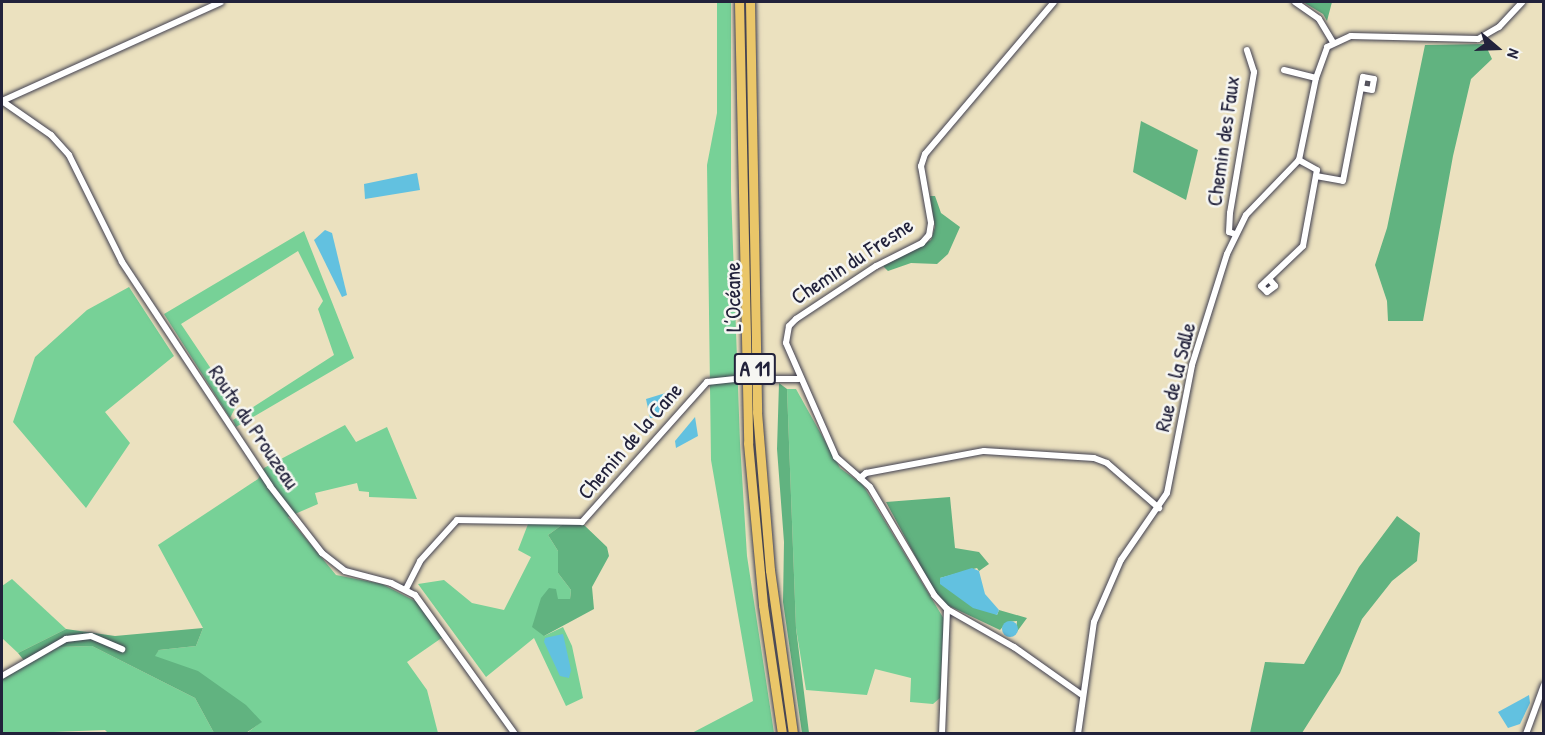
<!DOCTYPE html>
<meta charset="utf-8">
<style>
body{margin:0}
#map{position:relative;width:1545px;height:735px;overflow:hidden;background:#ebe1bf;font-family:"Patrick Hand",sans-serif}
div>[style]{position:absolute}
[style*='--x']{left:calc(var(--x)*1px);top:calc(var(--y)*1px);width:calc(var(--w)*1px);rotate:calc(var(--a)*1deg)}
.green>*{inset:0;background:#77d197}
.forest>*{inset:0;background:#61b380}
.water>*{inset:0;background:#62c1e0}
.round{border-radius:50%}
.roads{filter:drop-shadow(0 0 2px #403f4f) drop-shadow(0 0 2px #403f4f)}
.minor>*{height:6px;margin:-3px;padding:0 3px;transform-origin:3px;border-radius:3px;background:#fff}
.highway>*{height:9px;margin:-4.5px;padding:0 4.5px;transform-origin:4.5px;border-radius:4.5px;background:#eac669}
span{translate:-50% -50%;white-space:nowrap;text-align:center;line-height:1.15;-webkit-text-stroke:5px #f6f6f2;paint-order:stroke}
.shield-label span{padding:2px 4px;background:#f6f6f2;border:2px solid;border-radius:4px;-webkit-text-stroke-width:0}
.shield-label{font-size:21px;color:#22223b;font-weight:700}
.street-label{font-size:22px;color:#22223b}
.frame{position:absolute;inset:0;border:3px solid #22223b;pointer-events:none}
.north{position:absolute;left:1467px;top:18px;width:60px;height:60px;-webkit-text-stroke:4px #f6f6f2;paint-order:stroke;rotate:109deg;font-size:16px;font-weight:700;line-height:24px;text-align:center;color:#22223b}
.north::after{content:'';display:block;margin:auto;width:21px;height:27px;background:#22223b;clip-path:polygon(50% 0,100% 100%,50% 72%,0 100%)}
</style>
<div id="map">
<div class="green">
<i style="clip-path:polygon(717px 2px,731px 2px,731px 191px,740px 443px,747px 556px,774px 733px,690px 734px,753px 701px,711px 460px,707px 165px,717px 113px)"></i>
<i style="clip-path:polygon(304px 231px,354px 358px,236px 427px,233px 420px,334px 355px,318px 309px,323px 301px,298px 251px,181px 324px,236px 406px,230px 418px,164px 314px)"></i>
<i style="clip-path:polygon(129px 287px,174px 356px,105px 412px,130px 443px,86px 508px,13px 422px,35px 357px,87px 310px)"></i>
<i style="clip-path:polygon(787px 389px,796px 389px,840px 468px,863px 485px,944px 619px,940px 698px,933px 704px,910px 702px,911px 678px,875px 669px,867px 695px,806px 690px,796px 628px)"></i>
<i style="clip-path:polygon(345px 425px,356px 442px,387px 427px,417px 499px,369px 497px,369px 492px,359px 491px,357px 483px,315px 493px,318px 504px,288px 517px,336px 575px,382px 584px,419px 603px,443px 637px,407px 662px,427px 690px,438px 733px,247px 733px,261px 722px,154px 656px,159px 650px,196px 646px,203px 628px,158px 545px,258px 479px,264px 468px)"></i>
<i style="clip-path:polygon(530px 519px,566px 522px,548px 535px,558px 551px,558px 573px,571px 590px,570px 599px,558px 599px,544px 636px,563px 627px,572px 646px,583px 698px,566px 706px,534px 638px,486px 677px,418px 584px,444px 580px,472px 603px,504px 610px,531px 557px,518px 550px)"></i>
<i style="clip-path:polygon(12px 579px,66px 629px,18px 653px,2px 638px,2px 586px)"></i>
<i style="clip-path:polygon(92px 646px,195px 698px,214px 733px,109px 734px,105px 730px,2px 734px,2px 678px,59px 647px)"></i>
</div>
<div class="forest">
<i style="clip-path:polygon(1303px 2px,1332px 2px,1327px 21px,1323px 14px)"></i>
<i style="clip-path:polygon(1485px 44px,1492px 59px,1471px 79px,1453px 156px,1423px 321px,1388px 321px,1387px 301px,1375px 265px,1387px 228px,1425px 45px)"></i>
<i style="clip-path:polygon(1141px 121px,1198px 150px,1186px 200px,1133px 172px)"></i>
<i style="clip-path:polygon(930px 196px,935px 196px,941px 213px,960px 227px,948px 254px,937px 264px,911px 263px,888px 271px,883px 266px,931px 240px,935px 227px)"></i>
<i style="clip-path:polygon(779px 383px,787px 389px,796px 628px,809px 733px,802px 733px,783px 602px,784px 542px,777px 449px)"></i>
<i style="clip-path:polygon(950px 497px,955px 548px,979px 552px,989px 564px,979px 571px,977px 568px,940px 578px,997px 615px,999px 610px,1027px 618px,1016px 633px,1017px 621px,1007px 622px,1000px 630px,945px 604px,933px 589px,886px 502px)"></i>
<i style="clip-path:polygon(1397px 516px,1420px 533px,1417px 561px,1392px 581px,1362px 619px,1340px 673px,1302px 733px,1250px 733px,1265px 662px,1304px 664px,1359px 567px)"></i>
<i style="clip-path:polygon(566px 522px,584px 525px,607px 547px,609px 556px,592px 587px,594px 609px,544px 636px,532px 627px,541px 598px,549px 588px,556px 589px,558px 599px,570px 599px,571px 590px,558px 573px,558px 551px,548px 535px)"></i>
<i style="clip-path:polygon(203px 628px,196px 646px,159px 650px,155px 656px,198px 671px,246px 705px,262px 722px,246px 733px,214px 733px,195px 698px,92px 646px,59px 647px,26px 663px,18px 653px,66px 629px,115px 636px)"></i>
</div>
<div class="water">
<i style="clip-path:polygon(417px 173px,420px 190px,365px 199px,364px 184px)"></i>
<i style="clip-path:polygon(325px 230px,332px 233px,347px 295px,342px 297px,314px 240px)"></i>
<i style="clip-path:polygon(672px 391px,674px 396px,656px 418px,650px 418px,646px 399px)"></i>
<i style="clip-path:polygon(695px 417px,698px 436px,676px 448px,675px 441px)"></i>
<i style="clip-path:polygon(972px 568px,979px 571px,985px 594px,999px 610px,997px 615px,973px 608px,940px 584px,940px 578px)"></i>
<i class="round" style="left:1002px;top:621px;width:16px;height:16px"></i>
<i style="clip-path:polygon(563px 634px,571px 670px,569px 678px,560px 676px,544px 642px,545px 638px)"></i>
<i style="clip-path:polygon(1529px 695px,1530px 703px,1520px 724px,1508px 728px,1498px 712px)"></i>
</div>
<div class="roads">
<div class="minor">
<i style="--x:1054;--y:2;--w:199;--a:130.3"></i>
<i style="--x:925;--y:154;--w:13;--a:108"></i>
<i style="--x:921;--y:166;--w:58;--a:80"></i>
<i style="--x:931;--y:223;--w:12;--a:99"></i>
<i style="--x:929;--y:235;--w:11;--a:131"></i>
<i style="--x:922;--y:243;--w:51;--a:153.4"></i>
<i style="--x:876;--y:266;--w:96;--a:146.5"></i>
<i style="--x:796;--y:319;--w:10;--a:135"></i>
<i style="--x:789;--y:326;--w:17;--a:100"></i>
<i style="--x:786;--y:343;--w:124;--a:66.3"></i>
<i style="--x:836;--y:457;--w:32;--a:41"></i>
<i style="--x:860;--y:478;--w:8;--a:-40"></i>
<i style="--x:866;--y:473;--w:120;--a:-10.6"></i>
<i style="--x:984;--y:451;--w:110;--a:3.6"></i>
<i style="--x:1094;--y:458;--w:14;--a:21"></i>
<i style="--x:1107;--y:463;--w:69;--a:40.9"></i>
<i style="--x:1295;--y:2;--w:29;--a:35"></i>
<i style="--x:1319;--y:19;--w:26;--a:59"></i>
<i style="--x:1284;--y:70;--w:33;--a:14"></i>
<i style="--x:2;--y:101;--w:60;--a:34.8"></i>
<i style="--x:51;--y:135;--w:27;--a:48"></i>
<i style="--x:69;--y:155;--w:119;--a:63.6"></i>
<i style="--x:122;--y:262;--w:268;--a:56.5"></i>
<i style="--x:270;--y:486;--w:85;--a:52.2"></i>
<i style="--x:322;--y:553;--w:29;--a:38"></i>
<i style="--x:345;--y:571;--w:48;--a:14.6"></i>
<i style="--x:391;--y:583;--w:27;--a:27"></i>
<i style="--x:415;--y:595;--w:171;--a:54.3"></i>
<i style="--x:2;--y:101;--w:240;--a:-24.3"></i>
<i style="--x:1316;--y:176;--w:27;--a:10"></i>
<i style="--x:1343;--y:181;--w:106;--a:-79.1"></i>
<i style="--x:1363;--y:77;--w:11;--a:10"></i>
<i style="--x:1374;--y:79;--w:11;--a:100"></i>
<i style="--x:1372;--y:90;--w:11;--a:-170"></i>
<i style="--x:1235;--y:234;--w:6;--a:-162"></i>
<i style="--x:1229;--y:232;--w:19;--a:-87"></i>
<i style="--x:1230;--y:213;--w:143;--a:-80.3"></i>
<i style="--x:1254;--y:72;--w:23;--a:-108"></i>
<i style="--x:1269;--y:279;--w:9;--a:49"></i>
<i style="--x:1275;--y:286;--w:10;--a:143"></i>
<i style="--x:1267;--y:292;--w:8;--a:-135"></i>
<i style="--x:1261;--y:286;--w:58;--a:-43.6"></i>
<i style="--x:1303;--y:246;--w:77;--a:-79.6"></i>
<i style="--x:1317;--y:170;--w:21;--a:-151"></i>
<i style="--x:764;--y:379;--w:35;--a:0"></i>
<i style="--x:860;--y:478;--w:13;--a:42"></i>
<i style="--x:870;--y:487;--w:126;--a:59.3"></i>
<i style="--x:934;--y:595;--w:19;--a:47"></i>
<i style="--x:947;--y:609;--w:77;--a:29.6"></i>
<i style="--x:1014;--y:647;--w:83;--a:35.2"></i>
<i style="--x:406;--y:589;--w:31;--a:-63"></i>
<i style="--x:420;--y:561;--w:55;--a:-47.9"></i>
<i style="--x:457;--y:520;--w:125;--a:0.9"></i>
<i style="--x:582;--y:522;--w:188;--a:-48.2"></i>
<i style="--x:707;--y:382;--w:28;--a:-6"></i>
<i style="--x:2;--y:676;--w:74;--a:-30"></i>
<i style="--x:66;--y:639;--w:25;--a:-7"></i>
<i style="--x:91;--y:636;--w:34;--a:23"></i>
<i style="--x:942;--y:734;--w:125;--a:-87.7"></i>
<i style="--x:1078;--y:734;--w:113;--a:-81.9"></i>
<i style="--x:1094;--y:622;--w:68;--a:-66.5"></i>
<i style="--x:1121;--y:560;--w:81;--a:-55.5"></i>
<i style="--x:1167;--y:493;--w:130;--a:-78.9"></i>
<i style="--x:1192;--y:365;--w:116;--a:-72.5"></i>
<i style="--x:1227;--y:254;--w:43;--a:-64"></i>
<i style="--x:1246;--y:215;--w:76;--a:-46.1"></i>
<i style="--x:1299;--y:160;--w:84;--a:-78.3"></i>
<i style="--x:1316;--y:78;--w:33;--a:-70"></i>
<i style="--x:1327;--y:47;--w:26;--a:-25"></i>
<i style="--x:1351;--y:36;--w:127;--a:1.4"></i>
<i style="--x:1478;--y:39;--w:24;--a:-30"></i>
<i style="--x:1499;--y:27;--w:34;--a:-47"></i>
<i style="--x:1526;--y:734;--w:52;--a:-69.8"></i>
</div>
<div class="highway">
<i style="--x:739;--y:2;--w:441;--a:88.8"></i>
<i style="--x:748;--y:443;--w:163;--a:84.7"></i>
<i style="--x:763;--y:605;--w:130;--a:81.6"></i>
<i style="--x:750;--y:2;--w:410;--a:89"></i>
<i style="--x:757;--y:412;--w:159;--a:85.3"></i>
<i style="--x:770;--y:570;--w:166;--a:82"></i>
</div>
</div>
<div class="shield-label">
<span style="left:755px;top:369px">A 11</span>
</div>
<div class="street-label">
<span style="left:1223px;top:141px;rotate:-82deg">Chemin des Faux</span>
<span style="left:852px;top:261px;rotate:-33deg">Chemin du Fresne</span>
<span style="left:733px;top:297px;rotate:-91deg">L’Océane</span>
<span style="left:1175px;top:377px;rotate:-76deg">Rue de la Salle</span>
<span style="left:254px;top:427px;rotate:56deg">Route du Prouzeau</span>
<span style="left:630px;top:441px;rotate:-49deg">Chemin de la Cane</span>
</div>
<div class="frame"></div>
<div class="north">N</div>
</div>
